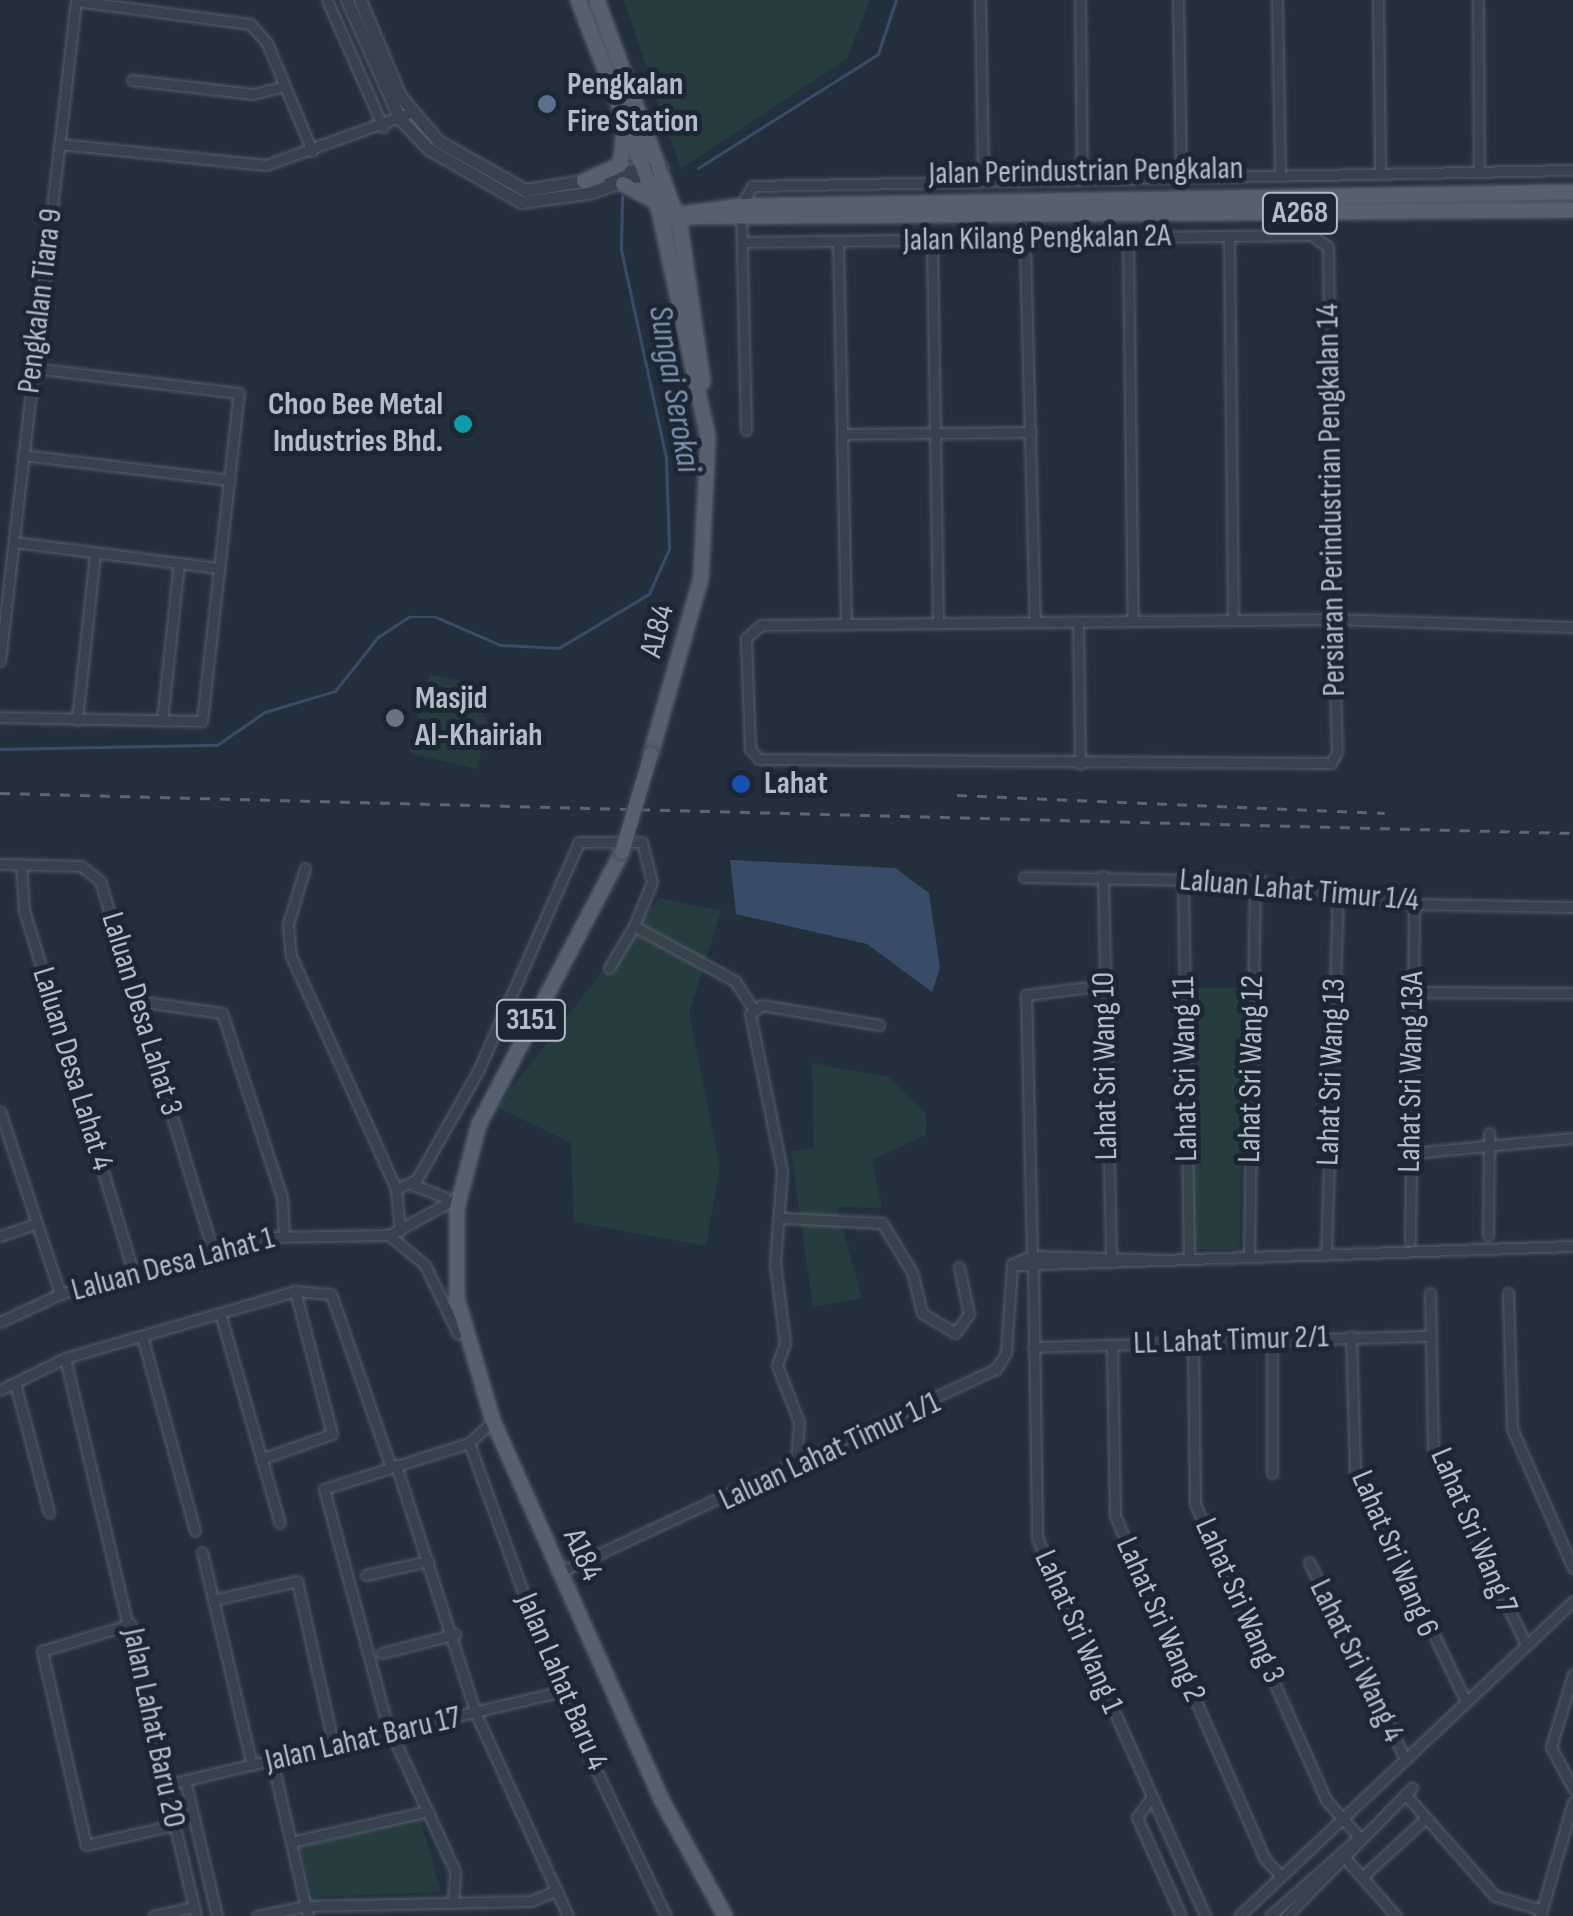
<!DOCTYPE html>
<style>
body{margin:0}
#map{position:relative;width:1573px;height:1916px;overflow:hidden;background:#242f3e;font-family:"Sofia Sans Condensed",sans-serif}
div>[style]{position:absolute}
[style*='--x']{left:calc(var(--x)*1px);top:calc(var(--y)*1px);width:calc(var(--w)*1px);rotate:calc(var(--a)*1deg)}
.green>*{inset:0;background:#263c3f;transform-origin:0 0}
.water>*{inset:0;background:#394c67}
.stream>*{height:2.5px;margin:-1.25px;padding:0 1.25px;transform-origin:1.25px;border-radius:1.25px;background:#394c67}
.roads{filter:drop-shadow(0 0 2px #565f6c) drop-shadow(0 0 2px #565f6c)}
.minor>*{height:9px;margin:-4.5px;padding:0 4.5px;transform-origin:4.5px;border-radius:4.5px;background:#38414e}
.tertiary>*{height:11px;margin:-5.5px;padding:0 5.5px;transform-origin:5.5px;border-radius:5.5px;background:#38414e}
.primary>*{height:14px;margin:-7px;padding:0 7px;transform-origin:7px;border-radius:7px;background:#56606e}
.rail>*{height:2.5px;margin-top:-1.25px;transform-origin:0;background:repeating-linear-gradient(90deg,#5a6575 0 10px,transparent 0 20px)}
.bridges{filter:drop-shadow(0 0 2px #414a57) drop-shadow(0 0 2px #414a57)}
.primary-bridge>*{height:14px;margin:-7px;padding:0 7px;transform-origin:7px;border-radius:7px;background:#56606e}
.dots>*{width:28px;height:28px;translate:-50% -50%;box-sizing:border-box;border:5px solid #1d2633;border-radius:50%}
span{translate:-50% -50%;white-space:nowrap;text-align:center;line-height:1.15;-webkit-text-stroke:10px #1d2633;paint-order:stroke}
.shield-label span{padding:2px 8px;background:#1d2633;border:2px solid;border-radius:8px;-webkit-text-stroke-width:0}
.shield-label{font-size:30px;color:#b4bcc9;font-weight:700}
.poi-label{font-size:32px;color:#b4bcc9;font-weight:700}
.left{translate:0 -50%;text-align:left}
.right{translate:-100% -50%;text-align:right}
.street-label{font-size:32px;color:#b4bcc9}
.water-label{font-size:35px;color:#7c92b1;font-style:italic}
</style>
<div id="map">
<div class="green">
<i style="clip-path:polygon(624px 0,870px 0,847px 59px,681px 169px)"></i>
<i style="clip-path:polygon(430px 674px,473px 684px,487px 723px,477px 769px,409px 753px)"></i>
<i style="clip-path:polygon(659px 898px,721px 911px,689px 1013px,720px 1167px,706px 1246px,574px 1222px,571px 1143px,497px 1107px)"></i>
<i style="left:1244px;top:988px;width:262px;height:48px;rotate:91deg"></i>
<i style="clip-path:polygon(812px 1063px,888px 1077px,926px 1113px,926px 1135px,872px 1160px,882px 1208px,837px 1207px,862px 1298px,813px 1307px,791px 1152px,814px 1147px)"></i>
<i style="clip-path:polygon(420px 1818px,441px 1892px,313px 1897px,300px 1847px)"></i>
</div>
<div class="water">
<i style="clip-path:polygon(730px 860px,895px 868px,929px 893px,940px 968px,932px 992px,867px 944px,736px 914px)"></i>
</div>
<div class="stream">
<i style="--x:698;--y:168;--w:213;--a:-32.3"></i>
<i style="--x:878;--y:54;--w:57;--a:-71.6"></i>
<i style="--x:0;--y:749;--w:217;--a:-1.1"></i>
<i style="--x:217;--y:745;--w:58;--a:-34.5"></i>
<i style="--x:265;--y:712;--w:73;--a:-16.7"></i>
<i style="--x:335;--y:691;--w:69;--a:-51.5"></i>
<i style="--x:378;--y:637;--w:37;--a:-33"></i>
<i style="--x:409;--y:617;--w:27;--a:0"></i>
<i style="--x:436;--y:617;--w:71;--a:23.3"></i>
<i style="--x:501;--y:645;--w:58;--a:3"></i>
<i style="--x:559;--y:648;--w:105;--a:-31"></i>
<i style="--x:649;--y:594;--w:49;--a:-66"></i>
<i style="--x:669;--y:549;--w:91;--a:-91.9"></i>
<i style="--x:666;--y:458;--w:213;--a:-102.2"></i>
<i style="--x:621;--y:250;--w:53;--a:-88.9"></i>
</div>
<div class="roads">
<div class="minor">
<i style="--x:327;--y:0;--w:139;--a:66.2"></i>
<i style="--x:980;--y:0;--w:178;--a:89"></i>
<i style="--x:1080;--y:0;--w:177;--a:89.4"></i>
<i style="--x:1178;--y:0;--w:175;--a:89"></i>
<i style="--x:1277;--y:0;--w:174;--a:89"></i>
<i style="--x:1378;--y:0;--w:173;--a:89.3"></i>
<i style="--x:1478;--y:0;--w:172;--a:89.7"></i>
<i style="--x:76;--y:1;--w:176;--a:7.5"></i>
<i style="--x:250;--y:24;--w:25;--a:48"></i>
<i style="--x:267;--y:43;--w:117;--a:67.4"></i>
<i style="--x:132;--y:80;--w:122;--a:6.6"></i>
<i style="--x:253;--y:94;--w:32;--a:-14"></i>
<i style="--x:59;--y:144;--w:208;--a:5.8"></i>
<i style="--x:266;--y:165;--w:153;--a:-19.9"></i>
<i style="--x:1024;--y:210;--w:412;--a:88.5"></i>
<i style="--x:1229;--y:237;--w:382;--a:89.4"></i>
<i style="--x:1128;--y:238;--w:382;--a:89.3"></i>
<i style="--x:932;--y:241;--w:381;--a:89.1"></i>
<i style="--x:742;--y:242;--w:569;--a:-0.7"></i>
<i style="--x:1311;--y:235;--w:21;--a:35"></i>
<i style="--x:1328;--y:247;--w:372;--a:89.2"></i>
<i style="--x:1333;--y:619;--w:133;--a:88.3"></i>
<i style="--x:1337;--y:752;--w:13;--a:119"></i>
<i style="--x:1331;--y:763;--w:572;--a:-179.6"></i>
<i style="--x:759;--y:759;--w:13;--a:-132"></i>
<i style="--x:750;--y:749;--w:111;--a:-92.1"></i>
<i style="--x:746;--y:638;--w:20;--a:-41"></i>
<i style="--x:761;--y:625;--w:572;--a:-0.6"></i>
<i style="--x:1333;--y:619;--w:240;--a:1.9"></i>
<i style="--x:838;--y:242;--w:381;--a:88.8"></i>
<i style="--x:746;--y:430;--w:224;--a:-91.3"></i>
<i style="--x:741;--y:206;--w:23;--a:-61"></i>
<i style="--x:752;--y:186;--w:821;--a:-1.12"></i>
<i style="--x:842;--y:434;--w:189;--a:-0.6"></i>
<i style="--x:23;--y:455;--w:208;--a:6.9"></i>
<i style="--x:15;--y:542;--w:206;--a:7.3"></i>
<i style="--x:1078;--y:621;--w:143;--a:89.2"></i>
<i style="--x:0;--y:661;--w:665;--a:-83.44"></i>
<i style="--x:0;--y:717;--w:202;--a:1.1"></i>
<i style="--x:202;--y:721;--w:330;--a:-83.6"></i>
<i style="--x:239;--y:393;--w:208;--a:-173.1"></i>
<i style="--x:77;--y:720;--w:168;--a:-83.8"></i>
<i style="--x:162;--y:721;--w:159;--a:-83.9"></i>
<i style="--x:0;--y:864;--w:81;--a:1.4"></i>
<i style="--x:81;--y:866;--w:24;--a:38"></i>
<i style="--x:100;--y:881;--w:386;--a:73"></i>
<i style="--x:21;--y:864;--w:46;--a:86.3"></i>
<i style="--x:24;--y:910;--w:378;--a:73.2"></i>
<i style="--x:305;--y:868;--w:59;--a:106.9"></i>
<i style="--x:288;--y:924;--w:32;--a:85"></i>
<i style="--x:291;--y:956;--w:256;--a:65.7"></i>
<i style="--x:1103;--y:876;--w:379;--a:88.8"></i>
<i style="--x:1024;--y:877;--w:231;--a:1"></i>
<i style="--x:1255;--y:881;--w:161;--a:8.2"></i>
<i style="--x:1414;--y:904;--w:159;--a:1.1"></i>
<i style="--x:1183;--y:879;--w:380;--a:89.1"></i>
<i style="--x:609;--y:968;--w:49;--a:-59.2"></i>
<i style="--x:1413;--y:992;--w:160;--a:0.4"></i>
<i style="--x:137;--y:1001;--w:86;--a:8"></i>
<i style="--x:222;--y:1013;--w:194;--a:72"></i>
<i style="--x:282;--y:1198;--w:36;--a:87"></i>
<i style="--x:0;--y:1111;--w:193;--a:71.8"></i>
<i style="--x:1411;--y:1153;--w:163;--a:-5.3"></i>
<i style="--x:413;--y:1185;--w:34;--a:21"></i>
<i style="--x:784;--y:1218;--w:98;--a:2.9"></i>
<i style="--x:882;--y:1223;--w:57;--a:58.5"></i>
<i style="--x:912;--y:1272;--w:42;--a:76.3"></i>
<i style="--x:922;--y:1313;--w:39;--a:31"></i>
<i style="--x:955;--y:1333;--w:24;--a:-54"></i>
<i style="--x:969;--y:1314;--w:48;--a:-102"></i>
<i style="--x:400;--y:1231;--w:42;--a:-95.4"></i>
<i style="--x:396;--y:1189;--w:23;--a:-25"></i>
<i style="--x:417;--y:1179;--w:124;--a:-60.5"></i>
<i style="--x:478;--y:1071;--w:250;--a:-66.2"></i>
<i style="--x:579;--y:842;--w:63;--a:0"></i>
<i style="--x:642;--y:842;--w:41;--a:76"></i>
<i style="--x:652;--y:882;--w:48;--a:112.2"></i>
<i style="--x:634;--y:926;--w:115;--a:28.6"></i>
<i style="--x:735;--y:981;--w:35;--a:57"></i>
<i style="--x:389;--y:1235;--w:47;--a:39.8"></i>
<i style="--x:425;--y:1265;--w:76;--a:64.4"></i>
<i style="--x:1488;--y:1235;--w:102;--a:-89.4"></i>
<i style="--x:0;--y:1236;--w:36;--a:-19"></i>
<i style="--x:1410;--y:1241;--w:337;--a:-89.3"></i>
<i style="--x:1326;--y:1255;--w:366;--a:-88.1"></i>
<i style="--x:1032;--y:1256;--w:261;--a:-91.3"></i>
<i style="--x:1026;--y:995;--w:79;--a:-7.3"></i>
<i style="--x:1249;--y:1257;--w:376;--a:-89.1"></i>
<i style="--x:1014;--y:1265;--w:559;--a:-1.95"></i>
<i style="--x:1033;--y:1269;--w:269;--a:89.1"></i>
<i style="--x:1037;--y:1538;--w:414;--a:66"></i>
<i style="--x:1430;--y:1293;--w:156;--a:88.9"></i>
<i style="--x:1433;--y:1449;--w:217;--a:64.6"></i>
<i style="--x:1508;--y:1293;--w:136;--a:88.3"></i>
<i style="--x:1512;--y:1429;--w:152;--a:66.3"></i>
<i style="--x:220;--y:1313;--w:218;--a:74.1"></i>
<i style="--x:0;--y:1322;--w:66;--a:-25"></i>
<i style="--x:60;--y:1294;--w:218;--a:-15.2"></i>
<i style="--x:270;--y:1237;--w:119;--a:-1"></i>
<i style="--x:389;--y:1235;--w:80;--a:-28.5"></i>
<i style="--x:142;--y:1336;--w:202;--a:74.8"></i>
<i style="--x:1351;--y:1336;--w:135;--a:88.3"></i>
<i style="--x:1355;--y:1471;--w:256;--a:64.3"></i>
<i style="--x:1193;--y:1343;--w:161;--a:89.3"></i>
<i style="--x:1195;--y:1504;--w:324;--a:66.1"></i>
<i style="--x:1326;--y:1800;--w:51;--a:48.2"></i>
<i style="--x:1112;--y:1345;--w:171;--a:89"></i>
<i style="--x:1115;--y:1516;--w:374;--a:66.4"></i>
<i style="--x:1265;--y:1859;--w:23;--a:47"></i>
<i style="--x:1033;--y:1347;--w:396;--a:-1.6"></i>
<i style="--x:65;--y:1358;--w:573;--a:76.79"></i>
<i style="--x:15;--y:1383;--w:134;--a:75.3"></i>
<i style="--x:0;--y:1390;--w:72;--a:-26.2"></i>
<i style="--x:65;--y:1358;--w:161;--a:-16.2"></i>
<i style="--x:220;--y:1313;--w:78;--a:-16.3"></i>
<i style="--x:295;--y:1291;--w:36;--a:5"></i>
<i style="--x:331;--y:1294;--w:183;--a:70.9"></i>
<i style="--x:469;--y:1443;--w:265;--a:70.1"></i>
<i style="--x:559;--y:1692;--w:248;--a:64.5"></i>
<i style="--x:261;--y:1459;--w:75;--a:-19.4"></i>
<i style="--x:332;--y:1434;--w:148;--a:-104.5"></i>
<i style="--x:796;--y:1464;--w:42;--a:-85.9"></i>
<i style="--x:799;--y:1422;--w:61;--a:-111.1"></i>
<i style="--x:777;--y:1365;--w:23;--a:-70"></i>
<i style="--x:785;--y:1343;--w:80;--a:-97.2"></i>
<i style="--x:775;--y:1264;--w:93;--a:-85.7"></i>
<i style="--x:782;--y:1171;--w:160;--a:-101.5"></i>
<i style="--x:750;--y:1014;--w:15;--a:-37"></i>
<i style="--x:762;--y:1005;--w:119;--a:9.7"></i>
<i style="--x:396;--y:1465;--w:262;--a:72.2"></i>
<i style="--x:476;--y:1714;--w:222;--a:65.5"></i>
<i style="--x:1272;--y:1473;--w:133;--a:-90"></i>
<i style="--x:202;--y:1552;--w:219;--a:76.8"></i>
<i style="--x:1309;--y:1562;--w:219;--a:64"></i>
<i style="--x:560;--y:1572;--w:481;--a:-25"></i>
<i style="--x:996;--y:1369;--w:19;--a:-58"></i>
<i style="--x:1006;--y:1353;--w:89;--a:-86.1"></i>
<i style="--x:1012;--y:1264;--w:22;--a:-22"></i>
<i style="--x:1032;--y:1256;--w:133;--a:1.7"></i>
<i style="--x:366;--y:1575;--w:64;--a:-12.7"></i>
<i style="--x:213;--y:1600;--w:86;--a:-12.7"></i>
<i style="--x:297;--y:1581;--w:170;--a:77.4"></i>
<i style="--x:131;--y:1624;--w:93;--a:163.1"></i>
<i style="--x:42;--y:1651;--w:199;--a:77.2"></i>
<i style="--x:86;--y:1845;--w:90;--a:-12.8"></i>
<i style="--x:382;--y:1653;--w:76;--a:-14.4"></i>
<i style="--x:1573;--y:1674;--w:76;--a:106.8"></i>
<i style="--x:1551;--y:1747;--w:47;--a:61.8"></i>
<i style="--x:272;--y:1760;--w:160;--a:77"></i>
<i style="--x:185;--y:1780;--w:140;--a:76.8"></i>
<i style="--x:165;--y:1785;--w:405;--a:-13.3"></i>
<i style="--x:1405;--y:1794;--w:136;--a:48.6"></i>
<i style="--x:1495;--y:1896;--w:49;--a:16.6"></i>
<i style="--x:1151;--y:1798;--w:24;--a:126"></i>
<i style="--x:1137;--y:1817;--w:108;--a:66"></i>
<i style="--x:291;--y:1842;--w:141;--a:-12.7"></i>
<i style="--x:1346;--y:1859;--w:76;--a:48.7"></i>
<i style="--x:1362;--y:1877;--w:87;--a:-42.7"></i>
<i style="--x:453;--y:1903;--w:32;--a:-86"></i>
<i style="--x:455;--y:1871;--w:162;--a:-114.8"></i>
<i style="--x:387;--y:1724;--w:243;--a:-105"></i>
<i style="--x:324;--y:1489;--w:152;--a:-17.6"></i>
<i style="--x:469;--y:1443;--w:33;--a:-43"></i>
<i style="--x:153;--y:1916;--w:42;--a:-12.4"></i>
<i style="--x:257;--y:1916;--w:50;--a:-11.5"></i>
<i style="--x:306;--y:1906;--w:225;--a:-1.3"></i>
<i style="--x:531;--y:1901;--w:28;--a:-23"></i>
<i style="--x:1239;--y:1916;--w:459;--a:-43.3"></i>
<i style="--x:1270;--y:1916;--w:116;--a:-41.5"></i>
<i style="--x:1286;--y:1916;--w:180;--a:-45.5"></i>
<i style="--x:1540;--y:1916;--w:119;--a:-73.9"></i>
</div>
<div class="tertiary">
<i style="--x:347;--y:0;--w:130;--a:66"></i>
<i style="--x:400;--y:119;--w:42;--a:46"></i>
<i style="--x:429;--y:149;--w:106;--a:29.9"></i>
<i style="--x:521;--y:202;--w:68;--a:-7.7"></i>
<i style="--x:588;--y:193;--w:78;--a:-18.7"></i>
<i style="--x:360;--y:0;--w:104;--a:67.4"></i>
<i style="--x:400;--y:96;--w:59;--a:49.8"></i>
<i style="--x:438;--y:141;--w:100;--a:29.4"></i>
<i style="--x:525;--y:190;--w:65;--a:-8.9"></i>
<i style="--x:607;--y:176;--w:41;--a:-12.7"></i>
</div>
<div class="primary">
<i style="--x:578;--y:0;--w:221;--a:68.8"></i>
<i style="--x:658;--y:206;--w:236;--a:77.8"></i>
<i style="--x:708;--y:437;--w:141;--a:92.8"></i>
<i style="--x:701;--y:578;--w:183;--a:105.9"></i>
<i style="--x:597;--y:0;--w:240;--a:69.8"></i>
<i style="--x:680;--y:225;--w:159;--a:81.7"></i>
<i style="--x:584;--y:181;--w:39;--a:-24"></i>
<i style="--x:620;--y:165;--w:33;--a:-83"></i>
<i style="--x:623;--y:184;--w:35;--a:29"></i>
<i style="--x:661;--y:217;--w:81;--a:-7.8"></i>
<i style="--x:741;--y:206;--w:832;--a:-0.96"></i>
<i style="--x:662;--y:217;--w:911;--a:-0.44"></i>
<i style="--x:622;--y:852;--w:307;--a:117.7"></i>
<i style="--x:479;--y:1124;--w:87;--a:104.7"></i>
<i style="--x:457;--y:1208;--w:90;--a:90"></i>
<i style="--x:457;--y:1298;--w:128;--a:73.7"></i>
<i style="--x:493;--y:1421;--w:414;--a:66"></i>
<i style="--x:661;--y:1799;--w:133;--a:61.3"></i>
</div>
</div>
<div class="rail">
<i style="--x:0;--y:793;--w:1574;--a:1.46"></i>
<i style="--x:957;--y:795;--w:428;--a:2.4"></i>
</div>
<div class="bridges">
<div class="primary-bridge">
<i style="--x:622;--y:852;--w:102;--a:-73.5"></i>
</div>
</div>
<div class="dots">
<i style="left:547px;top:104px;background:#5c6f8a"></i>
<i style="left:463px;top:424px;background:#0f9aa8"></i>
<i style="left:395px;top:718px;background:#6b7280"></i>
<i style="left:741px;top:784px;background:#1a4fb4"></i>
</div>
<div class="shield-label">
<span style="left:1300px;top:213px">A268</span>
<span style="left:531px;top:1020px">3151</span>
</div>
<div class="poi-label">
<span class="left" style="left:567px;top:104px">Pengkalan<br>Fire Station</span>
<span class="right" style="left:443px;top:424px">Choo Bee Metal<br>Industries Bhd.</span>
<span class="left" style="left:415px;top:718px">Masjid<br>Al-Khairiah</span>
<span class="left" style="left:764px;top:784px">Lahat</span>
</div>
<div class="street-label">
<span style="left:1086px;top:172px;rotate:-1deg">Jalan Perindustrian Pengkalan</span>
<span style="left:1037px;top:239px;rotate:-1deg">Jalan Kilang Pengkalan 2A</span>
<span style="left:41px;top:301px;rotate:-83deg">Pengkalan Tiara 9</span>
<span style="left:1332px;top:500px;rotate:-91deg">Persiaran Perindustrian Pengkalan 14</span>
<span style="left:658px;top:631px;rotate:-75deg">A184</span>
<span style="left:1299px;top:891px;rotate:5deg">Laluan Lahat Timur 1/4</span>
<span style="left:141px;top:1014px;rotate:73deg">Laluan Desa Lahat 3</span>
<span style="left:1106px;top:1066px;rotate:-91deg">Lahat Sri Wang 10</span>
<span style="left:72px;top:1069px;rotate:73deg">Laluan Desa Lahat 4</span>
<span style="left:1186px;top:1069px;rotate:-91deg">Lahat Sri Wang 11</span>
<span style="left:1252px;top:1069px;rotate:-89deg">Lahat Sri Wang 12</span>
<span style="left:1332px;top:1072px;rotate:-88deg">Lahat Sri Wang 13</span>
<span style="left:1412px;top:1072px;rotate:-89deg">Lahat Sri Wang 13A</span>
<span style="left:173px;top:1265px;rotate:-15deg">Laluan Desa Lahat 1</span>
<span style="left:1231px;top:1341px;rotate:-2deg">LL Lahat Timur 2/1</span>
<span style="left:830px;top:1452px;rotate:-25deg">Laluan Lahat Timur 1/1</span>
<span style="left:1473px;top:1531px;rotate:67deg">Lahat Sri Wang 7</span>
<span style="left:1394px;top:1554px;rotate:67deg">Lahat Sri Wang 6</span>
<span style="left:582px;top:1555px;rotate:66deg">A184</span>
<span style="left:1239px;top:1601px;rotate:66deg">Lahat Sri Wang 3</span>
<span style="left:1160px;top:1620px;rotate:66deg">Lahat Sri Wang 2</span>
<span style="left:1078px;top:1632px;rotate:66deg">Lahat Sri Wang 1</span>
<span style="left:1356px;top:1661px;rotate:64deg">Lahat Sri Wang 4</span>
<span style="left:561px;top:1682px;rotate:67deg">Jalan Lahat Baru 4</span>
<span style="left:153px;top:1728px;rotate:78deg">Jalan Lahat Baru 20</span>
<span style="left:363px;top:1740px;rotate:-13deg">Jalan Lahat Baru 17</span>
</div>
<div class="water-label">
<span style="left:674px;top:389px;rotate:80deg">Sungai Serokai</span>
</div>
</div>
